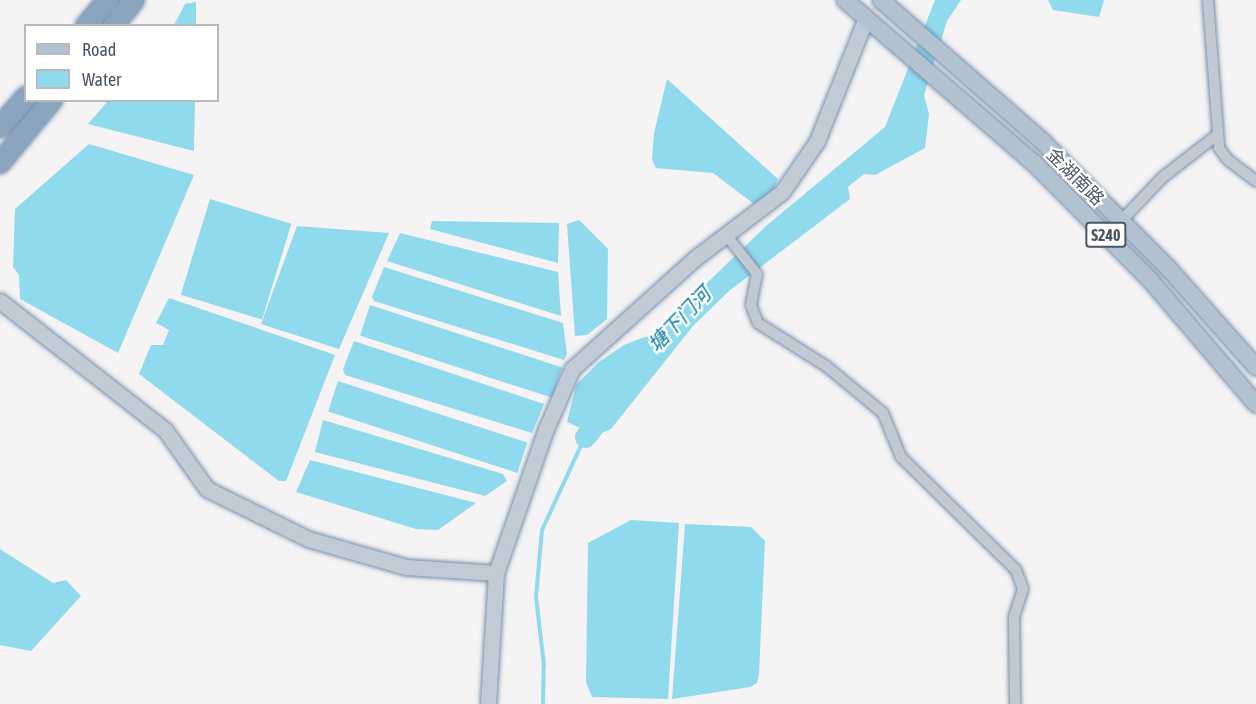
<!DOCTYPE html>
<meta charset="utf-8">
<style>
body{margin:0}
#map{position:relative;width:1256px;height:704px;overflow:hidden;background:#f5f3f3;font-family:"Asap Condensed","Noto Sans SC",sans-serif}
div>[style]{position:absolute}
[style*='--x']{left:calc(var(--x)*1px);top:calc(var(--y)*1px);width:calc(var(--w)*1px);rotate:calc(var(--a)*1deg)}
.water>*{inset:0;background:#90daee;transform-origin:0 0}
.stream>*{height:4px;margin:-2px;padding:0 2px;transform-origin:2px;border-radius:2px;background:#90daee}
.river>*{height:21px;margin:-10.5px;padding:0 10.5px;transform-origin:10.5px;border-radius:10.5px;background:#90daee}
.roads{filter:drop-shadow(0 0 2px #7690ad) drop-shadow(0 0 2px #7690ad)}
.street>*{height:10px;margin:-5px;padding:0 5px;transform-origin:5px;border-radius:5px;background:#c1cad2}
.secondary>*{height:15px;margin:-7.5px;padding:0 7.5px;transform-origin:7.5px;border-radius:7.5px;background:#c1cbd6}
.primary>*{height:16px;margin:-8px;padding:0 8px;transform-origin:8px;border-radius:8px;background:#b3c2d1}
.highway>*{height:20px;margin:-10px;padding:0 10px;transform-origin:10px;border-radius:10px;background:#8ba5c1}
span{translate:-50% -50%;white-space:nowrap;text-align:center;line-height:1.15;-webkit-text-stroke:4.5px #fff;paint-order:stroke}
.shield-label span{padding:2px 4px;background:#fff;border:2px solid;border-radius:4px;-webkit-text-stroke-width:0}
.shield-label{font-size:16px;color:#4a5661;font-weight:700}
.street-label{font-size:18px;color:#4a5661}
.water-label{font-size:20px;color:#0c7c9b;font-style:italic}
.legend{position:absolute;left:24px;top:24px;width:195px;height:78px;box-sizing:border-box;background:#fff;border:2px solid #b7bbc0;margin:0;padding:8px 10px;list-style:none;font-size:18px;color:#4a5661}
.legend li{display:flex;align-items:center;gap:12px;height:30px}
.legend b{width:30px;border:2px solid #b7bbc0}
</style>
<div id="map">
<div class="water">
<i style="clip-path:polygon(935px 0,961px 0,947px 21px,924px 95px,929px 114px,925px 148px,875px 175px,864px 174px,848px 187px,850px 199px,729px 291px,693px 326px,611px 429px,596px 435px,567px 422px,576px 385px,599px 362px,624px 345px,655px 333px,766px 226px,885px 127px)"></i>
<i style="clip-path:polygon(1048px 0,1104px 0,1099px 17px,1053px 10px)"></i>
<i style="clip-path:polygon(196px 2px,196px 25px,174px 25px,185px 4px)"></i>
<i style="clip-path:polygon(667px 79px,778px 179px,774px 189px,754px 204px,713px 173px,656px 168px,652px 160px,654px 133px)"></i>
<i style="clip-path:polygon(108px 101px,195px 101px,194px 151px,88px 124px)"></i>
<i style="clip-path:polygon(89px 144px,194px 175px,118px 353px,20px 299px,19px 275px,13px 267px,15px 209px)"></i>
<i style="left:210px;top:199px;width:85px;height:100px;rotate:17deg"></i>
<i style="clip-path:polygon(579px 220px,608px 249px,607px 319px,587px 335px,575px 336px,567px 224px)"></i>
<i style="clip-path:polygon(432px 221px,559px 223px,558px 263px,430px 229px)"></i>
<i style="clip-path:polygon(297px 226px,389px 233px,339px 349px,261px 324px)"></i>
<i style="clip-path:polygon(400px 233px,558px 272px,561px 316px,387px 261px)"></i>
<i style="clip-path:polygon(384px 267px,563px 323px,567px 354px,564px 360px,374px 301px,372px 297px)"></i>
<i style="clip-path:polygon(169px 298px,335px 355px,286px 481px,279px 481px,139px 374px,151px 345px,163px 345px,169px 330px,156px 323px)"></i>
<i style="left:370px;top:305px;width:202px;height:32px;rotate:18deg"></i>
<i style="clip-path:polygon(354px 341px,544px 404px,532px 433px,345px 375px,343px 369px)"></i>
<i style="left:338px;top:381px;width:199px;height:32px;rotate:18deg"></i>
<i style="clip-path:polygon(323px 420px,503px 474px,507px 481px,485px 496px,315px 452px)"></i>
<i style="clip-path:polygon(310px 460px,476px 503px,438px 530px,416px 529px,296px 492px)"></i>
<i style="clip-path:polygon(631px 520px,679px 523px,668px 699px,592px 697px,586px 682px,588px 543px)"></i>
<i style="clip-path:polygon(685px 524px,751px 527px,765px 541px,759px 674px,757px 683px,750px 687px,672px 699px)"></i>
<i style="clip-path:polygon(0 549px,53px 583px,66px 580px,81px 596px,31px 651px,0 645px)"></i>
</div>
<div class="stream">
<i style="--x:543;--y:704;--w:39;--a:-89"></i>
<i style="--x:544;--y:665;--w:68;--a:-96.7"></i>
<i style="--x:536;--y:597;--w:67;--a:-84.9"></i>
<i style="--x:542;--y:530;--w:102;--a:-65.2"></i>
</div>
<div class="river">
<i style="--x:585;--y:437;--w:36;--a:-52"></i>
</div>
<div class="roads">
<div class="street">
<i style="--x:1208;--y:0;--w:148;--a:85.7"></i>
<i style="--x:1219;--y:148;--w:15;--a:53"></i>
<i style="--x:1228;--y:160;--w:35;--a:37"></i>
<i style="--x:1122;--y:220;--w:59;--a:-46.4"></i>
<i style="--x:1163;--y:177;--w:68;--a:-37.9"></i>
<i style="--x:727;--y:236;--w:48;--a:51.7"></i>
<i style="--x:757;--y:274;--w:32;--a:101"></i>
<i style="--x:751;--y:305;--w:19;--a:69"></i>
<i style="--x:758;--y:323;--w:80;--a:32.3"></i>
<i style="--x:826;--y:366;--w:74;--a:39.5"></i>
<i style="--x:883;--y:413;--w:48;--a:67.8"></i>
<i style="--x:901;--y:457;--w:161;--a:44.5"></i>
<i style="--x:1016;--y:570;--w:20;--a:70"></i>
<i style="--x:1023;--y:589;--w:29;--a:108"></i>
<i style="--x:1014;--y:617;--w:87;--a:89.3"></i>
</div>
<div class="secondary">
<i style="--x:0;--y:301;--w:209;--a:38"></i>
<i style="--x:165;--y:430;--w:72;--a:54.6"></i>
<i style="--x:207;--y:489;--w:113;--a:26.3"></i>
<i style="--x:308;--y:539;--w:102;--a:15.9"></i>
<i style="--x:406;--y:567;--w:90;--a:3.8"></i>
<i style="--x:488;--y:704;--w:131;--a:-86.5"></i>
<i style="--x:496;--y:573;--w:152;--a:-70.9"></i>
<i style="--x:546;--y:429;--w:65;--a:-66.6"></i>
<i style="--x:572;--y:369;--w:164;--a:-42"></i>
<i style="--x:694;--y:259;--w:111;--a:-37.3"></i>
<i style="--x:782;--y:192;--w:62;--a:-55.5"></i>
<i style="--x:817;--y:141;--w:132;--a:-68.3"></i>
</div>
<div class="primary">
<i style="--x:845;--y:0;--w:250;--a:40.8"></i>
<i style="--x:1034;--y:163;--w:166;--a:45.2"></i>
<i style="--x:1151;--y:281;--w:162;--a:49.5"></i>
<i style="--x:881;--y:0;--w:215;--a:41.2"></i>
<i style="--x:1043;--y:142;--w:179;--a:45.2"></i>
<i style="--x:1169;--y:269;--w:131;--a:48.4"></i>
</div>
<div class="highway">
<i style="--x:86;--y:26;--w:34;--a:-50"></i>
<i style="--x:113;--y:26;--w:33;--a:-51"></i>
<i style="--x:0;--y:127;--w:40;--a:-49"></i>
<i style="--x:0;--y:163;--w:82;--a:-50.5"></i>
</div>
</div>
<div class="shield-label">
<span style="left:1106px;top:235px">S240</span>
</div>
<div class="street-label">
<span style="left:1075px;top:177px;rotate:45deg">金湖南路</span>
</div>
<div class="water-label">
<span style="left:679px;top:319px;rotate:-46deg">塘下门河</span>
</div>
<ul class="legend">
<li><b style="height:8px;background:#b3c2d1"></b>Road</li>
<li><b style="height:16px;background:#90daee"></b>Water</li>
</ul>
</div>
